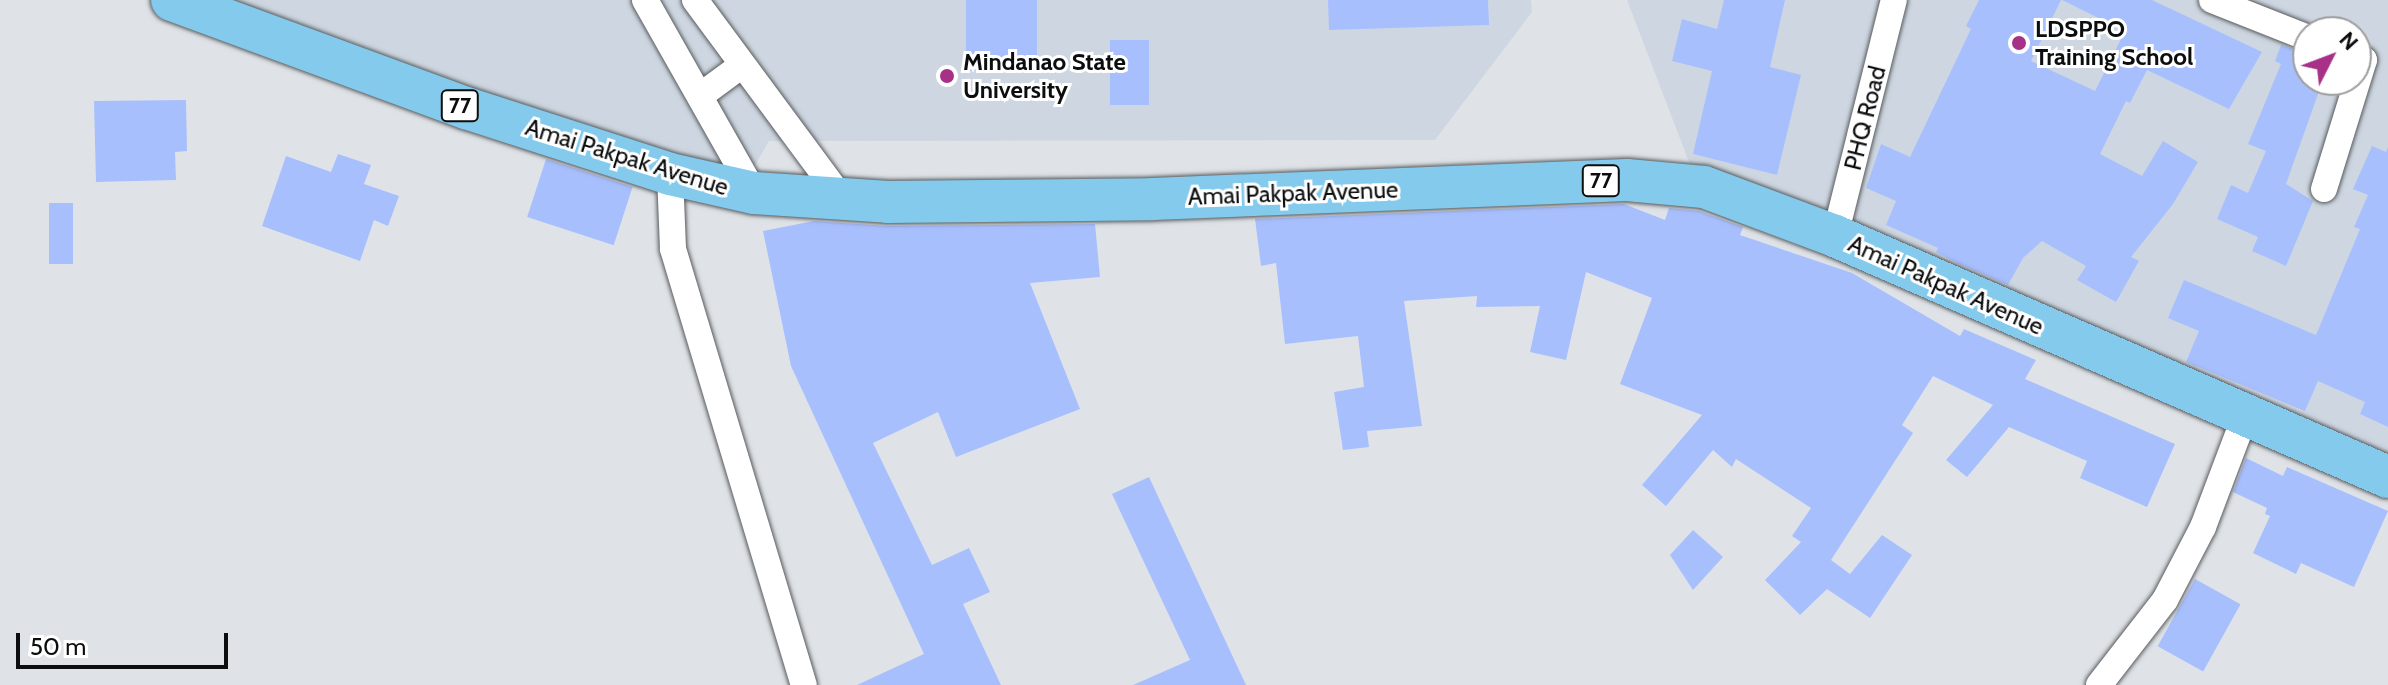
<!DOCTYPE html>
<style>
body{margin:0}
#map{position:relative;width:2388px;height:685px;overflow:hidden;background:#dfe3e7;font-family:Cabin,sans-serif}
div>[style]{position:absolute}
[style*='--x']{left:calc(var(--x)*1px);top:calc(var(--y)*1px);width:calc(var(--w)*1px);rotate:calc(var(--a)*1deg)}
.built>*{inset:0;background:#ced7e1}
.building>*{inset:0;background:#a8bffe;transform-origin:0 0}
.roads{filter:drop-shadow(0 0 2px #585b5e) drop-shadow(0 0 2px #585b5e)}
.minor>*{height:26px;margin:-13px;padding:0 13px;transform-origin:13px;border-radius:13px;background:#fff}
.trunk>*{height:42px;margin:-21px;padding:0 21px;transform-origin:21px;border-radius:21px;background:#83caec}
.dots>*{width:22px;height:22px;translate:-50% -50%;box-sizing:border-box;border:4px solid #fff;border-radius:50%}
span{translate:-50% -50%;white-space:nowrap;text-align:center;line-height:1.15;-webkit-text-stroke:6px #fff;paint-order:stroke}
.shield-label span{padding:2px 6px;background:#fff;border:2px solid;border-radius:6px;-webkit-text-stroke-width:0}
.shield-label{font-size:22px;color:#0c0d0e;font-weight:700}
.poi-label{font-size:24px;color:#0c0d0e;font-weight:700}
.left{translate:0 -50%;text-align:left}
.street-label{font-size:24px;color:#0c0d0e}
.north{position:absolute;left:2292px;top:16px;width:80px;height:80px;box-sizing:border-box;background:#fff;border:2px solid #9e9e9f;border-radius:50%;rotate:48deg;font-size:22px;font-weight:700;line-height:32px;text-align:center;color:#0c0d0e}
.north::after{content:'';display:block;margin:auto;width:28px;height:36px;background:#a83188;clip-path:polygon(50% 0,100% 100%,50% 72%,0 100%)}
.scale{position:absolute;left:16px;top:633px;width:212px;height:36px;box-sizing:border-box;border:4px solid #0c0d0e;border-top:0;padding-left:10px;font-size:24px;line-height:28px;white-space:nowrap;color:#0c0d0e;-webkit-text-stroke:6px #fff;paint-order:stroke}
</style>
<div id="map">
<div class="built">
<i style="clip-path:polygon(191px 0,1531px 0,1532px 12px,1435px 140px,769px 141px,743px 186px)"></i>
<i style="clip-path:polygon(evenodd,1627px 0,2388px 0,2388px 453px,1692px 170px,1627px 0,2308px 32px,2356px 32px,2356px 80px,2308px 80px,2308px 32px)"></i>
</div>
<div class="building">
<i style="left:966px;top:0;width:71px;height:71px"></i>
<i style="clip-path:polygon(1328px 0,1488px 0,1489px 25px,1329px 30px)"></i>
<i style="clip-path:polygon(1724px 0,1785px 0,1770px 67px,1801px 75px,1777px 175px,1693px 154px,1712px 71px,1672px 61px,1682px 19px,1717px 29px)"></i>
<i style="clip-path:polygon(1979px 0,2061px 0,2031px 61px,2095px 91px,2125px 31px,2062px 0,2152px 0,2262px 52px,2229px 109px,2147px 70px,2130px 103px,2126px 101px,2100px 154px,2142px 176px,2163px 141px,2198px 162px,2173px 204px,2131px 257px,2139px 261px,2116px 302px,2077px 280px,2086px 266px,2042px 241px,2023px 258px,2008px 285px,1957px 263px,1936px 252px,1938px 248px,1886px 225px,1896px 201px,1866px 188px,1881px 144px,1910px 157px,1971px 29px,1966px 26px)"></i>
<i style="left:1110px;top:40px;width:39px;height:65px"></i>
<i style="clip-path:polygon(2281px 45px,2308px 54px,2308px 80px,2323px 80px,2286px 184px,2313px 201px,2286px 266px,2252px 251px,2258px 237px,2217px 219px,2231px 185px,2248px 193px,2266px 151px,2248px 144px,2281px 64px,2275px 61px)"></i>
<i style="clip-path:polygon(186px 100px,187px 151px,175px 152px,176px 180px,96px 182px,94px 101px)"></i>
<i style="clip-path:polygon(2372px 146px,2386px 152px,2388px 147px,2388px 427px,2360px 414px,2365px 402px,2318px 381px,2305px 411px,2186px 362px,2199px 331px,2168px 318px,2184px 280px,2316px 335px,2360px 229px,2354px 227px,2368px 195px,2353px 189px)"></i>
<i style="clip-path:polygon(338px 154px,371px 165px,364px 184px,399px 196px,388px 226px,374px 220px,360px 261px,262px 226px,286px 156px,331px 172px)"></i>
<i style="left:546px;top:159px;width:91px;height:61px;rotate:18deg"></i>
<i style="left:49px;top:203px;width:24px;height:61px"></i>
<i style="clip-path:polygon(1624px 204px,1665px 220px,1669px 208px,1699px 211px,1743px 227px,1740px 235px,1852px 273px,1960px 336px,1964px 329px,2036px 360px,2025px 379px,2175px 444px,2147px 507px,2080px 478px,2087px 461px,2009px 427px,1967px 477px,1946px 460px,1993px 405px,1933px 376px,1902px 425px,1913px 433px,1831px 560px,1850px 574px,1882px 535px,1912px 555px,1870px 618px,1827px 589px,1800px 615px,1765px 580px,1801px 542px,1792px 536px,1811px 508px,1736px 459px,1732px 467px,1713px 450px,1666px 506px,1642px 485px,1702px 415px,1620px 384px,1652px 298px,1586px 272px,1566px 360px,1530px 352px,1540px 306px,1476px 307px,1477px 296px,1404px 301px,1422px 426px,1367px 431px,1369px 447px,1343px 450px,1334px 392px,1364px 387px,1358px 336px,1285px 344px,1276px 263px,1261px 266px,1255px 219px)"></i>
<i style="clip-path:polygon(814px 221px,888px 226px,1095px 224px,1100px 277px,1030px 283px,1080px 409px,956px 457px,938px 412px,873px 443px,932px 565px,969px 548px,990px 592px,963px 604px,1001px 685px,857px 685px,924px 654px,791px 366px,763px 231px)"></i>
<i style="clip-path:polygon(2246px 458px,2283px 476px,2287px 467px,2388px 511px,2354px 587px,2301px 563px,2296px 574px,2253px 553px,2270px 516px,2265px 514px,2267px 508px,2233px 492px)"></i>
<i style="clip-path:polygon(1149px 477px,1246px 685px,1133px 685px,1190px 660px,1112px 494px)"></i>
<i style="clip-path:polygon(1693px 530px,1723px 557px,1693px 590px,1670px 555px)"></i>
<i style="left:2195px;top:579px;width:52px;height:77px;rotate:29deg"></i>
</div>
<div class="roads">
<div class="minor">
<i style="--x:645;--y:0;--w:222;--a:60.5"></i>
<i style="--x:695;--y:0;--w:249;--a:53.5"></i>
<i style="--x:2212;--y:0;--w:103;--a:21.6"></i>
<i style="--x:700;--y:96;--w:52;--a:-36.4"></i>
<i style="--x:670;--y:174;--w:75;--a:87.7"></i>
<i style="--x:673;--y:249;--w:455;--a:73.3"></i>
<i style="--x:2324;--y:189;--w:135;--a:-72.8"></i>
<i style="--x:2364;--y:60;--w:9;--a:-159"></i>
<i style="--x:1835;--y:236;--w:243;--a:-76"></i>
<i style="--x:2099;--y:685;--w:108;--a:-52.2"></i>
<i style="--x:2165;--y:600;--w:82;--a:-62.5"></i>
<i style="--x:2203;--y:527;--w:119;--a:-69.3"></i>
</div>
<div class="trunk">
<i style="--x:172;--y:0;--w:313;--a:20.2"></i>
<i style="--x:466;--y:108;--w:214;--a:17.9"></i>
<i style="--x:670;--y:174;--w:86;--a:12.7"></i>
<i style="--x:754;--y:193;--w:134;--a:3.8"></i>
<i style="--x:888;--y:202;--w:265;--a:-0.6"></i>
<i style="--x:1153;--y:199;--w:474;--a:-2.3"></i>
<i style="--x:1627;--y:180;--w:77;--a:5.2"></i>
<i style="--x:1704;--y:187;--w:140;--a:20.5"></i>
<i style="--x:1835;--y:236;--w:603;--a:23.55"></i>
</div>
</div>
<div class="dots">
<i style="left:2019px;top:43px;background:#a83188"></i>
<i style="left:947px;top:76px;background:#a83188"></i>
</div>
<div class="shield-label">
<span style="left:460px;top:106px">77</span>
<span style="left:1601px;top:181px">77</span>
</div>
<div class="poi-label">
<span class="left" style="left:2035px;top:43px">LDSPPO<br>Training School</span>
<span class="left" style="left:963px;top:76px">Mindanao State<br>University</span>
</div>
<div class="street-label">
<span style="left:1865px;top:118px;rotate:-76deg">PHQ Road</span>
<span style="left:627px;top:157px;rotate:17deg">Amai Pakpak Avenue</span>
<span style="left:1293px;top:193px;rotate:-2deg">Amai Pakpak Avenue</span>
<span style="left:1946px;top:285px;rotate:24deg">Amai Pakpak Avenue</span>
</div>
<div class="north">N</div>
<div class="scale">50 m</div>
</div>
